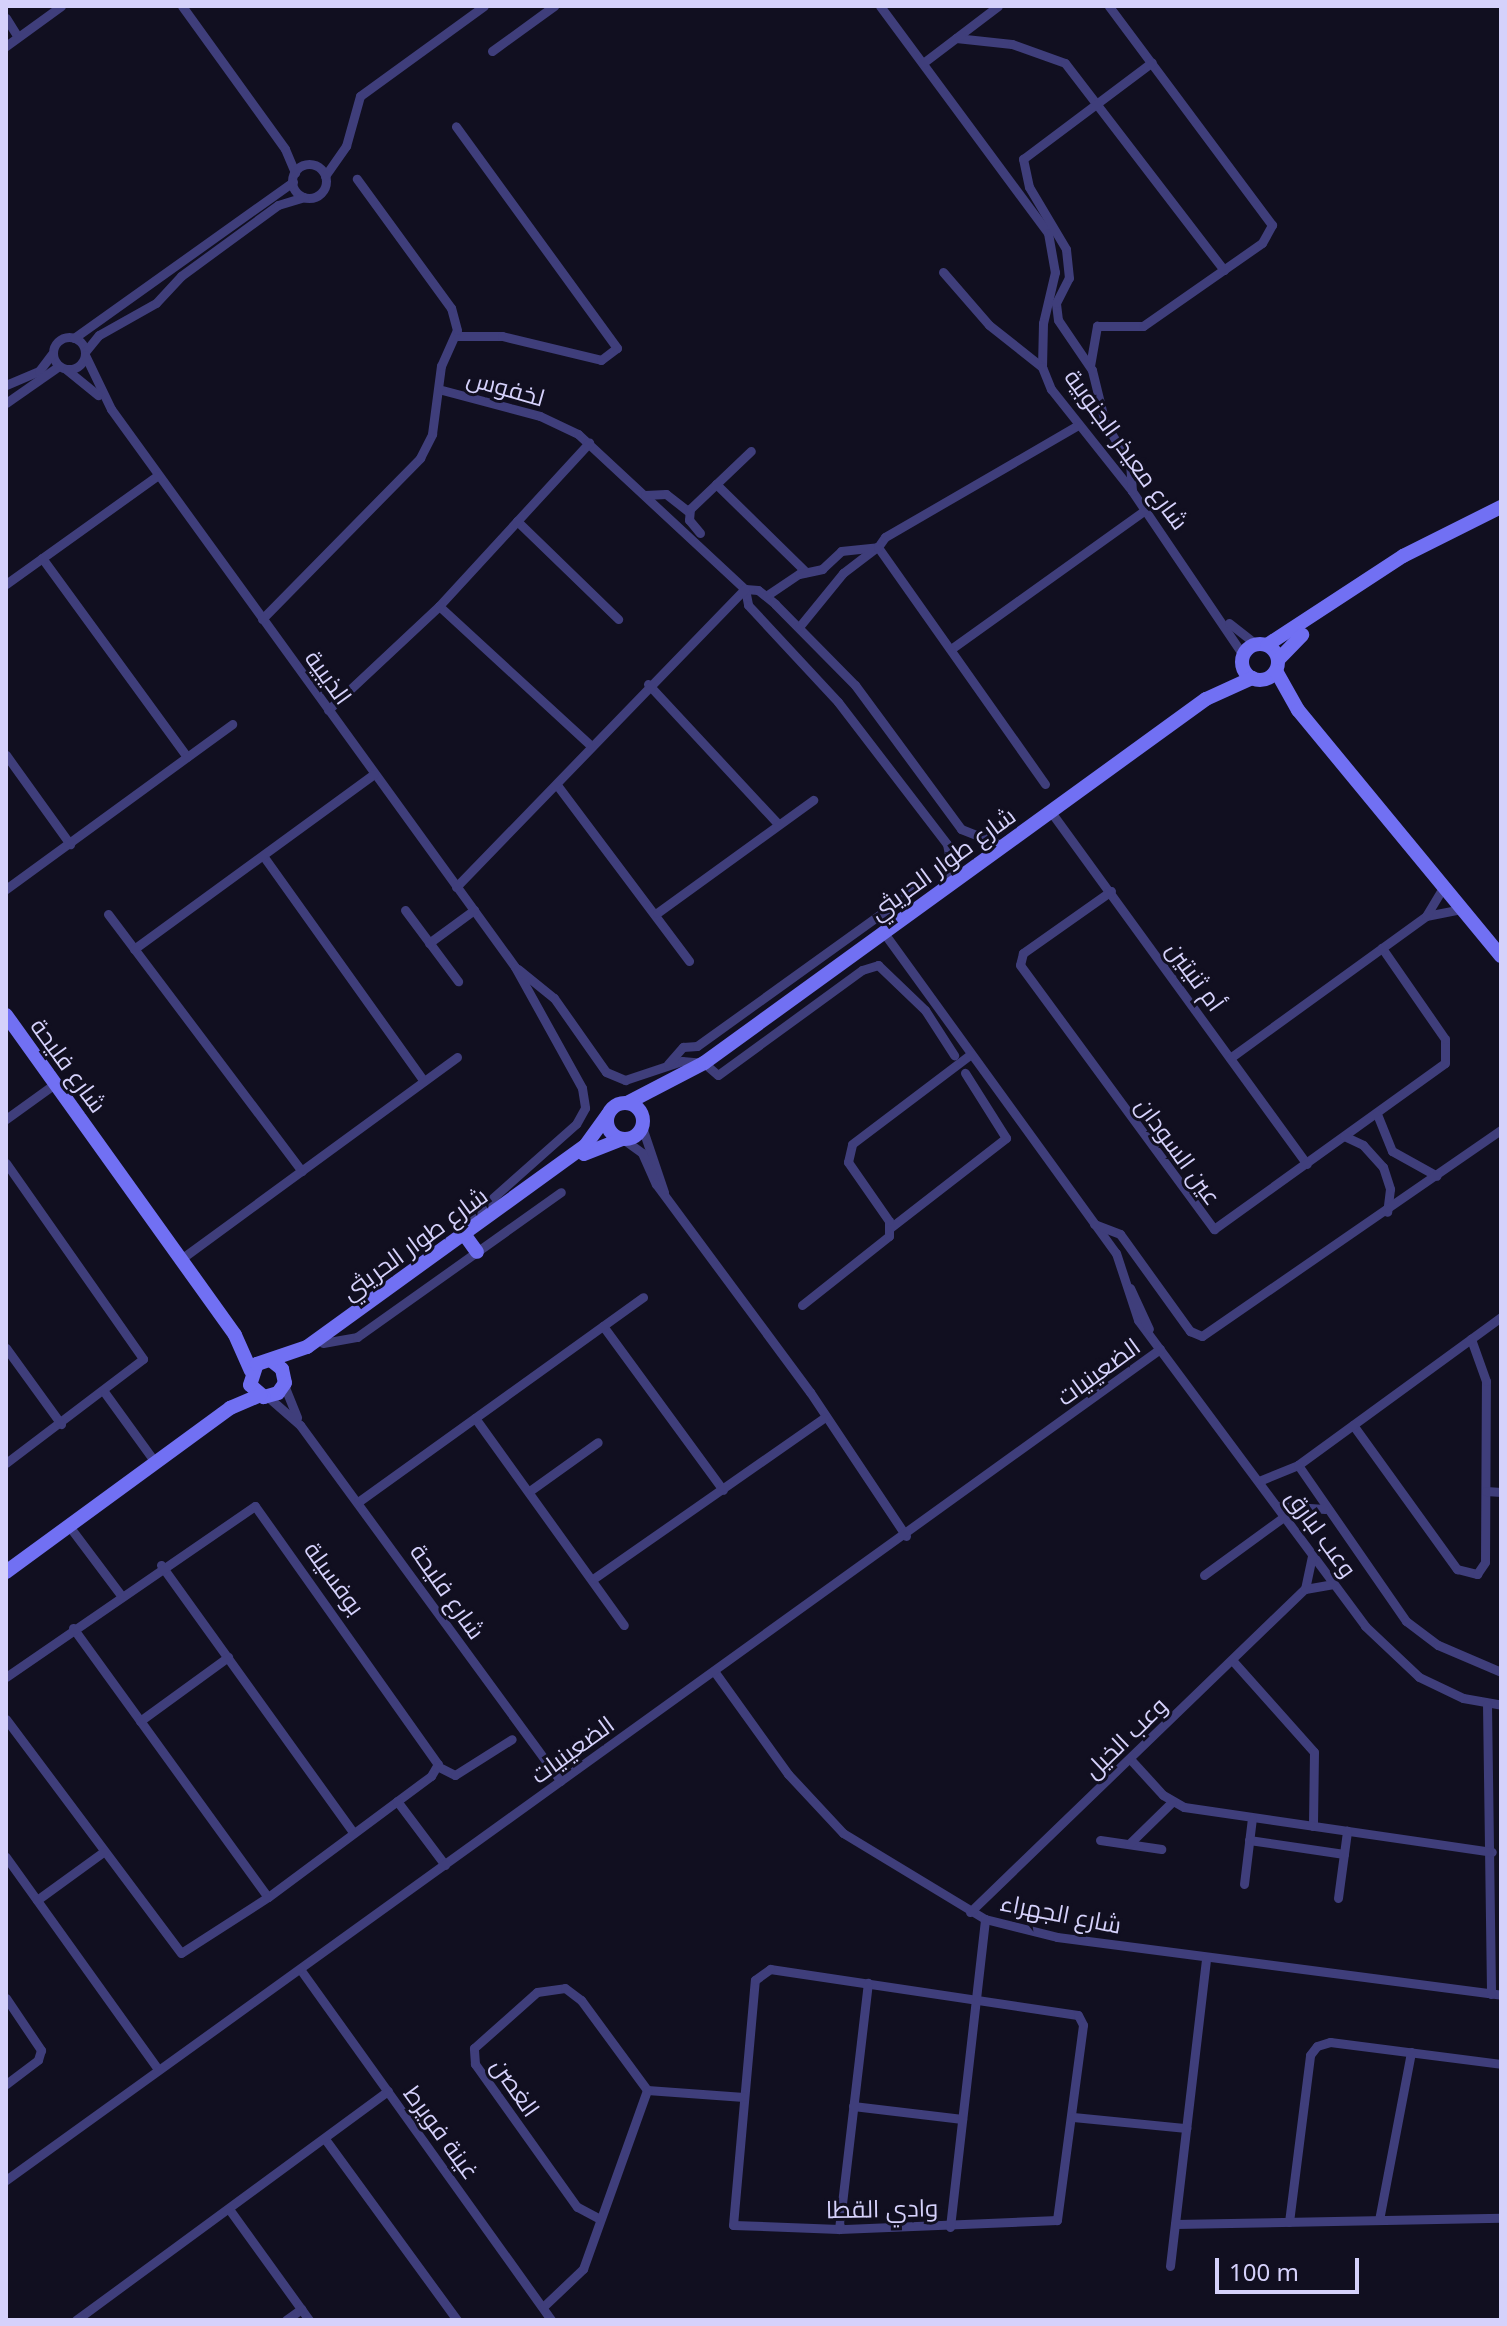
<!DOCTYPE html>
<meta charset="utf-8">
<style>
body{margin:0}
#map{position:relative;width:1507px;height:2326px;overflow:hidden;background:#110f20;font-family:"Noto Sans",Cairo,sans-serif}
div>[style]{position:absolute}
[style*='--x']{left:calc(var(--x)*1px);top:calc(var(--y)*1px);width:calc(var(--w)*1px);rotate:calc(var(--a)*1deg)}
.street>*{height:9px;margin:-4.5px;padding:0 4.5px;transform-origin:4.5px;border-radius:4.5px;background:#3f3e7b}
.street>.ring{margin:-4.5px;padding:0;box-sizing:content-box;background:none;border:9px solid #3f3e7b;border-radius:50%}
.secondary>*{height:14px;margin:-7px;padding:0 7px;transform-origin:7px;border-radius:7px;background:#7170f3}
.secondary>.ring{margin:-7px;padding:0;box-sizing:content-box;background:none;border:14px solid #7170f3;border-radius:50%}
span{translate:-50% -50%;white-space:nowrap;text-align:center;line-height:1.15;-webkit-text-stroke:6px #110f20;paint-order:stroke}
.street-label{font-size:24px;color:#d5d1fb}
.frame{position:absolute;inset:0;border:8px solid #d5d1fb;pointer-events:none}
.scale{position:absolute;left:1215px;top:2258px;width:144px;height:36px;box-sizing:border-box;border:4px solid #d5d1fb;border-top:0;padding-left:10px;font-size:24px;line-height:28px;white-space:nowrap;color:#d5d1fb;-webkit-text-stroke:6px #110f20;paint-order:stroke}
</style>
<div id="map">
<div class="street">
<i style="--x:182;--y:6;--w:176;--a:54.2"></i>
<i style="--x:285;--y:149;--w:26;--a:67"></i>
<i style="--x:880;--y:6;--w:282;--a:53.5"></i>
<i style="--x:1048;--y:233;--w:40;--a:80"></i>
<i style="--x:1055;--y:272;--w:52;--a:103.2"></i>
<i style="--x:1043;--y:323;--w:44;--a:91.3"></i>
<i style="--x:6;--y:18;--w:22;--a:58"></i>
<i style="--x:956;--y:38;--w:56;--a:6.1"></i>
<i style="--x:1012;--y:44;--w:56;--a:19.7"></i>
<i style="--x:1065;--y:63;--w:261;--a:52.5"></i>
<i style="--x:6;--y:46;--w:68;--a:-36"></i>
<i style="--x:492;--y:51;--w:77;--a:-36"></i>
<i style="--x:923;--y:63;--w:94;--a:-37.2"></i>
<i class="ring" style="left:292px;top:164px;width:25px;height:25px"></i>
<i style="--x:325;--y:176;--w:37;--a:-55"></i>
<i style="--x:346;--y:146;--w:52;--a:-74.4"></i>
<i style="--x:360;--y:96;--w:153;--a:-36"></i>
<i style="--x:943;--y:272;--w:70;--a:49"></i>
<i style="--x:989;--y:325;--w:68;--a:38.4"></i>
<i style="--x:1042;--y:367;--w:24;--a:68"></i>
<i style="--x:1051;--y:389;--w:130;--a:51.5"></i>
<i style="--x:1132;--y:491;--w:198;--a:55.9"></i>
<i style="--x:456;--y:336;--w:46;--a:0"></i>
<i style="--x:502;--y:336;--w:102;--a:13.6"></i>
<i style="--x:601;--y:360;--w:20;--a:-37"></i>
<i style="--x:617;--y:348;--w:274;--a:-126"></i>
<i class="ring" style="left:53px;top:337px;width:23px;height:23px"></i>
<i style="--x:74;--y:338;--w:269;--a:-35.5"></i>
<i style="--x:85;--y:352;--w:22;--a:-51"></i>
<i style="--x:99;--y:335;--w:65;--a:-29.3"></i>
<i style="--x:156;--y:303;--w:37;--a:-47"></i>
<i style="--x:181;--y:276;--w:120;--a:-36.2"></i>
<i style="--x:278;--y:205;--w:27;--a:-17"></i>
<i style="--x:85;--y:355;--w:60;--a:64.3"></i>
<i style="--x:111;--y:409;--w:689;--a:54.09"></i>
<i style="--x:515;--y:967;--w:138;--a:61"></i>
<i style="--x:582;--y:1088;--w:20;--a:81"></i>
<i style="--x:585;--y:1108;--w:18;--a:119"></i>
<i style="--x:576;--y:1124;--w:130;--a:138.4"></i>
<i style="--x:479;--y:1210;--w:23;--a:124"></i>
<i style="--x:1090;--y:366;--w:41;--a:-80.1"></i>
<i style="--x:1097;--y:326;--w:46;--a:0"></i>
<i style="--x:1143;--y:326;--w:145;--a:-34.9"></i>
<i style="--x:1262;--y:243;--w:21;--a:-61"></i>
<i style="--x:1272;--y:225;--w:273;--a:-126.7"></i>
<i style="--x:67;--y:370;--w:40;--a:39"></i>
<i style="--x:6;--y:385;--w:36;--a:-23"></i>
<i style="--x:39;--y:371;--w:21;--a:-53"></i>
<i style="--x:442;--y:390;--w:101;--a:14.9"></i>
<i style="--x:540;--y:416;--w:42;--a:25.3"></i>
<i style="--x:578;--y:434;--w:228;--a:42.9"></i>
<i style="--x:745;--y:589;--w:16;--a:79"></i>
<i style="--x:748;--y:605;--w:132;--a:47.1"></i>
<i style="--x:838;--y:702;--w:179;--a:52.5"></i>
<i style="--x:947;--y:844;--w:15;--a:79"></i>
<i style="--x:950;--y:859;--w:33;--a:104"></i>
<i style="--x:6;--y:403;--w:65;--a:-34.9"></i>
<i style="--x:716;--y:484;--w:126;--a:44.4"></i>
<i style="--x:1132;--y:491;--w:27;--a:-94"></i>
<i style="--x:1130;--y:464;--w:48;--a:-121.4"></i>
<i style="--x:1105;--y:423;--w:55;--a:-103.8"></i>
<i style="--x:1092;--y:370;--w:60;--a:-124.2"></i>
<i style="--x:1058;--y:320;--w:17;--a:-97"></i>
<i style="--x:1056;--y:303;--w:28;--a:-63"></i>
<i style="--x:1069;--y:278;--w:29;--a:-96"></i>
<i style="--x:1066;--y:249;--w:72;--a:-120.8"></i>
<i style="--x:1029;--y:187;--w:29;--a:-102"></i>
<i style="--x:1023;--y:159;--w:161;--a:-36.9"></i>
<i style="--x:645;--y:495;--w:21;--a:-3"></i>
<i style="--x:666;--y:494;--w:29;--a:38"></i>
<i style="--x:517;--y:521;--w:141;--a:44.1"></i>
<i style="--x:700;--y:533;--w:17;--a:-130"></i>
<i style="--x:689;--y:520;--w:11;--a:-85"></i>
<i style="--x:690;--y:509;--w:84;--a:-43.6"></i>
<i style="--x:42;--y:558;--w:246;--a:53.9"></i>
<i style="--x:6;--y:584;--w:187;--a:-35.6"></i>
<i style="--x:745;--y:589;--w:13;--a:4"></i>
<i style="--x:758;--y:590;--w:22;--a:39"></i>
<i style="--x:775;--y:604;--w:114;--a:45.4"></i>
<i style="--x:855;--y:685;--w:179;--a:53.6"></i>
<i style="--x:961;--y:829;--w:46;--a:21.6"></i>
<i style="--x:766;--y:596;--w:40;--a:-34"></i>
<i style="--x:799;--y:574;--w:24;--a:-12"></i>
<i style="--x:822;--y:569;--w:26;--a:-43"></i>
<i style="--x:841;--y:551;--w:37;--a:-6"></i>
<i style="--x:439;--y:606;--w:207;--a:42.6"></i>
<i style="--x:262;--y:619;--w:226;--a:-45.5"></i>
<i style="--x:420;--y:458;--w:27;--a:-63"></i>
<i style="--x:432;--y:434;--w:69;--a:-82.5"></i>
<i style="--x:441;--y:366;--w:39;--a:-66"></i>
<i style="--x:457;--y:330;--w:23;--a:-105"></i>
<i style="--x:451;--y:308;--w:160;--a:-126.1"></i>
<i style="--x:1229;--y:623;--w:34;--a:38"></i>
<i style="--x:799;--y:627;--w:70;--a:-50.8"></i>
<i style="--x:843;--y:573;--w:43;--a:-37.4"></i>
<i style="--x:951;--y:649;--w:239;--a:-35.6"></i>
<i style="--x:648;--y:684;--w:190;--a:47.1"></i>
<i style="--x:328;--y:710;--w:152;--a:-43.1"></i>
<i style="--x:439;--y:606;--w:222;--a:-47.4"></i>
<i style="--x:6;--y:755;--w:110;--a:54.3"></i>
<i style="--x:1045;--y:784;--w:290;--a:-125.2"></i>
<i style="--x:878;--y:547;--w:12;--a:-55"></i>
<i style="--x:885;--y:537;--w:223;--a:-30.1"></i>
<i style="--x:557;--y:785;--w:220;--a:53.1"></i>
<i style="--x:1051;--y:812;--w:435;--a:54"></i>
<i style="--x:264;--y:857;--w:275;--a:54.5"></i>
<i style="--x:456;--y:887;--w:415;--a:-45.9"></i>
<i style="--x:6;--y:889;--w:280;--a:-36.1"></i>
<i style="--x:1111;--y:891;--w:108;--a:144.8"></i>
<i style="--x:1023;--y:953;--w:12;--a:104"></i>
<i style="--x:1020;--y:965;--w:328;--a:53.7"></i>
<i style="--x:1214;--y:1229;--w:284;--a:-35.7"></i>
<i style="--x:1445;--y:1063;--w:24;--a:-90"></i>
<i style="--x:1445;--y:1039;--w:111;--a:-124.7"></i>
<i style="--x:405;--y:910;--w:89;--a:53.3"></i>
<i style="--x:657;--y:913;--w:193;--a:-35.9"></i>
<i style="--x:108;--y:914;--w:322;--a:53"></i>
<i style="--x:1426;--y:916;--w:37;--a:-11"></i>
<i style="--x:884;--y:933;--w:395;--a:54.1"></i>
<i style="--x:1116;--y:1253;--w:71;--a:71.8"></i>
<i style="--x:1138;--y:1320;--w:381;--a:53.4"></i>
<i style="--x:1365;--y:1626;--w:74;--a:43.4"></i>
<i style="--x:1419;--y:1677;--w:49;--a:25.5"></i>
<i style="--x:1463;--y:1698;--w:39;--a:10"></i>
<i style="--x:429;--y:943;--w:56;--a:-36.3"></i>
<i style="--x:134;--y:949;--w:297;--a:-36.1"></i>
<i style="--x:518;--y:969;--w:46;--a:38.9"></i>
<i style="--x:554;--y:998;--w:90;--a:54.9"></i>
<i style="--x:606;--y:1072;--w:21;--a:23"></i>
<i style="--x:625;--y:1080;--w:60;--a:-18.4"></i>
<i style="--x:682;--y:1061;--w:22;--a:5"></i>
<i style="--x:704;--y:1063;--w:18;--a:41"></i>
<i style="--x:718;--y:1075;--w:178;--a:-36.1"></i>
<i style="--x:862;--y:970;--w:17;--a:-17"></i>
<i style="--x:878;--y:965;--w:65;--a:43.8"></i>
<i style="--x:925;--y:1010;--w:54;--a:57.2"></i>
<i style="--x:1230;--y:1058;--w:242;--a:-35.9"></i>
<i style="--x:1426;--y:916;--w:35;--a:-59"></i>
<i style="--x:668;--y:1064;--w:23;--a:-49"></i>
<i style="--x:683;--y:1047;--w:14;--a:-4"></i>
<i style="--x:697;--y:1046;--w:284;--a:-35.7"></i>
<i style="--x:1377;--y:1114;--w:40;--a:68"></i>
<i style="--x:1392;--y:1151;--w:51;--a:29.1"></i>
<i style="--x:6;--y:1119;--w:62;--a:-35.8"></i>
<i style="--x:642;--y:1127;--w:69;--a:71.3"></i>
<i style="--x:1344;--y:1136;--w:21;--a:25"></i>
<i style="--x:1363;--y:1145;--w:30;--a:48"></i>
<i style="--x:1383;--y:1167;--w:23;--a:72"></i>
<i style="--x:1390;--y:1189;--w:23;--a:97"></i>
<i style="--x:623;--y:1139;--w:24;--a:36"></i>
<i style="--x:642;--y:1153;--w:34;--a:66"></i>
<i style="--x:656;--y:1184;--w:259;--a:53.5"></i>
<i style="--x:810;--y:1392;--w:173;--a:56.3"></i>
<i style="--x:6;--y:1163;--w:239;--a:55"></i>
<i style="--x:143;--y:1359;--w:172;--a:142.8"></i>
<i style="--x:1094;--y:1224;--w:28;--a:21"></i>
<i style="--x:1120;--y:1234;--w:120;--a:54.2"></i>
<i style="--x:1190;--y:1331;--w:13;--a:23"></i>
<i style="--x:1202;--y:1336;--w:363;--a:-34.6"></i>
<i style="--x:890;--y:1228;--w:147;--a:-37.8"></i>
<i style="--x:1006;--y:1138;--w:77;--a:-122.2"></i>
<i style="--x:181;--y:1259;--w:342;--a:-36.2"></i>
<i style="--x:1130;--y:1288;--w:45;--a:65.1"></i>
<i style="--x:802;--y:1305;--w:111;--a:-38.4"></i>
<i style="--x:889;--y:1236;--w:15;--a:-90"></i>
<i style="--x:889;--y:1221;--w:72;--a:-124.8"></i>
<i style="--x:848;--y:1162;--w:18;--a:-77"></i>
<i style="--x:852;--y:1144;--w:149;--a:-37.1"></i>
<i style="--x:603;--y:1326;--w:203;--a:53.8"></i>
<i style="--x:323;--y:1343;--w:35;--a:-10"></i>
<i style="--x:357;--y:1337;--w:250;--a:-35.4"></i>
<i style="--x:6;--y:1348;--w:94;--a:54.1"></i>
<i style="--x:284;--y:1385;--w:35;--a:68"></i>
<i style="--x:105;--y:1393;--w:85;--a:54.1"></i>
<i style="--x:268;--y:1397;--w:43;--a:41.2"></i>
<i style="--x:300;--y:1425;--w:441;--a:53.8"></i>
<i style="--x:475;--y:1418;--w:255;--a:54.3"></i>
<i style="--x:1353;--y:1425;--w:178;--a:54.2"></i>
<i style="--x:1457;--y:1569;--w:21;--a:14"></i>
<i style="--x:1477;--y:1574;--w:14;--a:-56"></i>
<i style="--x:1485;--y:1562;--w:181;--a:-89.7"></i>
<i style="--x:1486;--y:1381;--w:45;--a:-109.7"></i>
<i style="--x:1298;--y:1465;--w:190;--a:55.3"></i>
<i style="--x:1406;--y:1621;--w:40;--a:37"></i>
<i style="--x:1438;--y:1645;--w:69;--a:23.2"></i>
<i style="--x:1259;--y:1481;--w:42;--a:-22.3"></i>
<i style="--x:1298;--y:1465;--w:251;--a:-36.1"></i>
<i style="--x:531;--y:1490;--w:82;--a:-35.6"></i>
<i style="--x:1486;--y:1491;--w:15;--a:4"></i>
<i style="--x:358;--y:1502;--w:351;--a:-35.7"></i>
<i style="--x:1278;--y:1506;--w:47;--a:3.7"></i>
<i style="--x:69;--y:1526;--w:85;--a:53.1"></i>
<i style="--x:161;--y:1565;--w:329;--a:54.3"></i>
<i style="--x:1204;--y:1575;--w:100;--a:-36.1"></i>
<i style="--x:593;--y:1579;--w:282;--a:-34.9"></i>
<i style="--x:1305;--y:1589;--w:29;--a:-10"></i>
<i style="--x:73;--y:1628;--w:332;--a:54.1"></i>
<i style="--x:1232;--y:1660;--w:123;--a:48.3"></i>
<i style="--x:1314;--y:1752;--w:74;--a:90.8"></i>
<i style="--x:714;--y:1671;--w:127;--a:54.3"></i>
<i style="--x:788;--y:1774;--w:81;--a:47"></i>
<i style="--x:843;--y:1833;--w:166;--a:31.2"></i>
<i style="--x:985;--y:1919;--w:74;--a:14"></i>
<i style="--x:1057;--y:1937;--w:448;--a:7.4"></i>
<i style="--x:6;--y:1677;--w:302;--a:-34.5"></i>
<i style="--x:255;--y:1506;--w:316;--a:54.7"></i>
<i style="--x:438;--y:1764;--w:14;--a:120"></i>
<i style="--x:431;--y:1776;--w:203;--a:143.4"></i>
<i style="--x:268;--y:1897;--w:103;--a:147.2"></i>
<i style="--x:181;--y:1953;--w:292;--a:-126.8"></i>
<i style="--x:1487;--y:1704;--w:290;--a:89.2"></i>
<i style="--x:140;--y:1721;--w:109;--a:-36"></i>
<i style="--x:1131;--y:1760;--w:47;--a:47.6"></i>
<i style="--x:1163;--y:1795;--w:24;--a:30"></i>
<i style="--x:1184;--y:1807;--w:311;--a:8.3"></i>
<i style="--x:437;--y:1766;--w:20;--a:27"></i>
<i style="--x:455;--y:1775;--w:67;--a:-32.3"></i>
<i style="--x:397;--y:1801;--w:80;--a:53.1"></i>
<i style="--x:1100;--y:1840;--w:62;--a:8.4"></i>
<i style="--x:1249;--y:1840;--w:96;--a:8.4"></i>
<i style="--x:1129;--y:1844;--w:60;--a:-44.3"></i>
<i style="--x:6;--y:1857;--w:261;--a:54.4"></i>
<i style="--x:1244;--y:1884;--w:66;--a:-83.1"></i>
<i style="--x:1338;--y:1898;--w:68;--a:-82.3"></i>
<i style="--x:37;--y:1900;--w:82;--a:-36"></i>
<i style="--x:970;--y:1912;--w:465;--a:-44"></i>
<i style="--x:1305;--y:1589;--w:35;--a:-78"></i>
<i style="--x:300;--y:1969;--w:432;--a:54.4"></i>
<i style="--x:770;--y:1969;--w:311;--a:8.5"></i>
<i style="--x:1078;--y:2015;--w:11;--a:63"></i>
<i style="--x:1083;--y:2025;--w:197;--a:97.6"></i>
<i style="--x:1057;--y:2220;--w:218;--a:177.6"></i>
<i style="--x:839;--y:2229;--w:106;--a:-177.8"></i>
<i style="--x:733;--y:2225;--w:246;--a:-84.9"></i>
<i style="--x:755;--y:1980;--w:19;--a:-36"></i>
<i style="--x:6;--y:1998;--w:63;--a:56.1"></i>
<i style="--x:41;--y:2050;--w:10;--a:107"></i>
<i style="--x:38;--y:2060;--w:40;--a:143"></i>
<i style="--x:647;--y:2090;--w:97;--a:4.1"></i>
<i style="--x:853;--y:2106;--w:110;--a:6.8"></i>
<i style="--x:1073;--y:2117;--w:114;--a:5.6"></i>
<i style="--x:325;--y:2139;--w:224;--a:53.9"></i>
<i style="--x:6;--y:2180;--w:1422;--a:-35.76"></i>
<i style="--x:229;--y:2209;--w:137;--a:54.2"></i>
<i style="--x:600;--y:2219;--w:26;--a:-152"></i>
<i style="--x:577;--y:2207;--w:176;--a:-125.5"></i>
<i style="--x:475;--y:2064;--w:16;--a:-94"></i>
<i style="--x:474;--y:2048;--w:84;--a:-41.6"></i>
<i style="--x:537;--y:1992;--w:28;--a:-8"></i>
<i style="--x:565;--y:1988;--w:20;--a:37"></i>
<i style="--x:581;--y:2000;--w:112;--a:53.7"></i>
<i style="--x:1379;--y:2220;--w:171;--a:-79.2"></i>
<i style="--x:1289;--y:2222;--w:168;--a:-82.8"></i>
<i style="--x:1310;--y:2055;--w:11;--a:-52"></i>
<i style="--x:1317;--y:2046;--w:14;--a:-17"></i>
<i style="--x:1330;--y:2042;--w:172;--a:7.3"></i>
<i style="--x:1175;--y:2224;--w:326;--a:-1.1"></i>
<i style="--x:950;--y:2227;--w:310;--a:-83.5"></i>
<i style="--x:839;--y:2229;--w:248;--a:-83.3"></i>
<i style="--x:1170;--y:2266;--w:310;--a:-83.3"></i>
<i style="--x:544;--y:2306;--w:54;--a:-43.5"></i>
<i style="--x:583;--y:2269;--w:190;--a:-70.3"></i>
<i style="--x:76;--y:2320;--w:387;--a:-36.3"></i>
<i style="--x:286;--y:2320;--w:19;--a:-36"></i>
</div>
<div class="secondary">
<i class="ring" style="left:1242px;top:644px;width:22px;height:22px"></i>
<i style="--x:1267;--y:645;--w:163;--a:-33.2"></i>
<i style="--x:1403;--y:556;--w:110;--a:-26.6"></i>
<i style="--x:1278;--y:660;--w:35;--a:-46"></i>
<i style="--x:1276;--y:671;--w:45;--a:60.6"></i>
<i style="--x:1298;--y:710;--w:319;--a:50.5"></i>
<i style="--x:6;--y:1015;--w:393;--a:54.4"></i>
<i style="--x:235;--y:1335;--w:39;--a:66"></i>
<i style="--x:629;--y:1102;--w:85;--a:-27.5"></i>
<i style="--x:704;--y:1063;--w:620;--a:-35.95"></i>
<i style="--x:1206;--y:699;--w:51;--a:-24.5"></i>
<i class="ring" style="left:607px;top:1103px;width:22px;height:22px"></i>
<i style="--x:584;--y:1154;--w:41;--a:-21.5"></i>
<i style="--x:464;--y:1234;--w:22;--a:54"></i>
<i style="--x:272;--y:1361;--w:13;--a:39"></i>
<i style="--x:282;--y:1369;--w:14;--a:78"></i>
<i style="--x:285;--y:1383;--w:12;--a:125"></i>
<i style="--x:278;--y:1393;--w:15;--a:164"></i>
<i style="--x:264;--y:1397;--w:18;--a:-139"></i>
<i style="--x:250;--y:1385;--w:22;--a:-72"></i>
<i style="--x:257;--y:1364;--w:53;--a:-18.8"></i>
<i style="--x:307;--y:1347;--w:343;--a:-35.9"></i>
<i style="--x:585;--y:1146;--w:39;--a:-54"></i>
<i style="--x:6;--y:1572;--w:278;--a:-36.2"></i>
<i style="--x:230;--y:1408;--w:33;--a:-23"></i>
</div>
<div class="street-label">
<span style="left:506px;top:387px;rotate:16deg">لخفوس</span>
<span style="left:1127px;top:449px;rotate:54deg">شارع معيذر الجنوبية</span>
<span style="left:329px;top:677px;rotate:54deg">الذيبية</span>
<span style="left:942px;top:863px;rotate:-36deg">شارع طوار الحريثي</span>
<span style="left:1196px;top:976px;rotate:54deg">أم ثنيتين</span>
<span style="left:69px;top:1065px;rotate:54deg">شارع فليحة</span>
<span style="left:1179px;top:1151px;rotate:54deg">عين السودان</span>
<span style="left:414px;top:1243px;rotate:-36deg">شارع طوار الحريثي</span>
<span style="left:1098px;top:1371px;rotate:-36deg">الضعينيات</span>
<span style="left:1322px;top:1533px;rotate:54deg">وعب لبارق</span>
<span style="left:335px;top:1578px;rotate:54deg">بوفسيلة</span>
<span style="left:448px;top:1591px;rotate:55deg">شارع فليحة</span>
<span style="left:1125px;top:1737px;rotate:-44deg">وعب الخيل</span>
<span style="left:572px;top:1749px;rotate:-36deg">الضعينيات</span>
<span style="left:1061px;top:1913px;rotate:11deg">شارع الجهراء</span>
<span style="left:516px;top:2087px;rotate:55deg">الغصن</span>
<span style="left:442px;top:2132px;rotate:54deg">غينة فويرط</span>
<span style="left:882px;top:2208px;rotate:-1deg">وادي القطا</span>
</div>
<div class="frame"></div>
<div class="scale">100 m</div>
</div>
